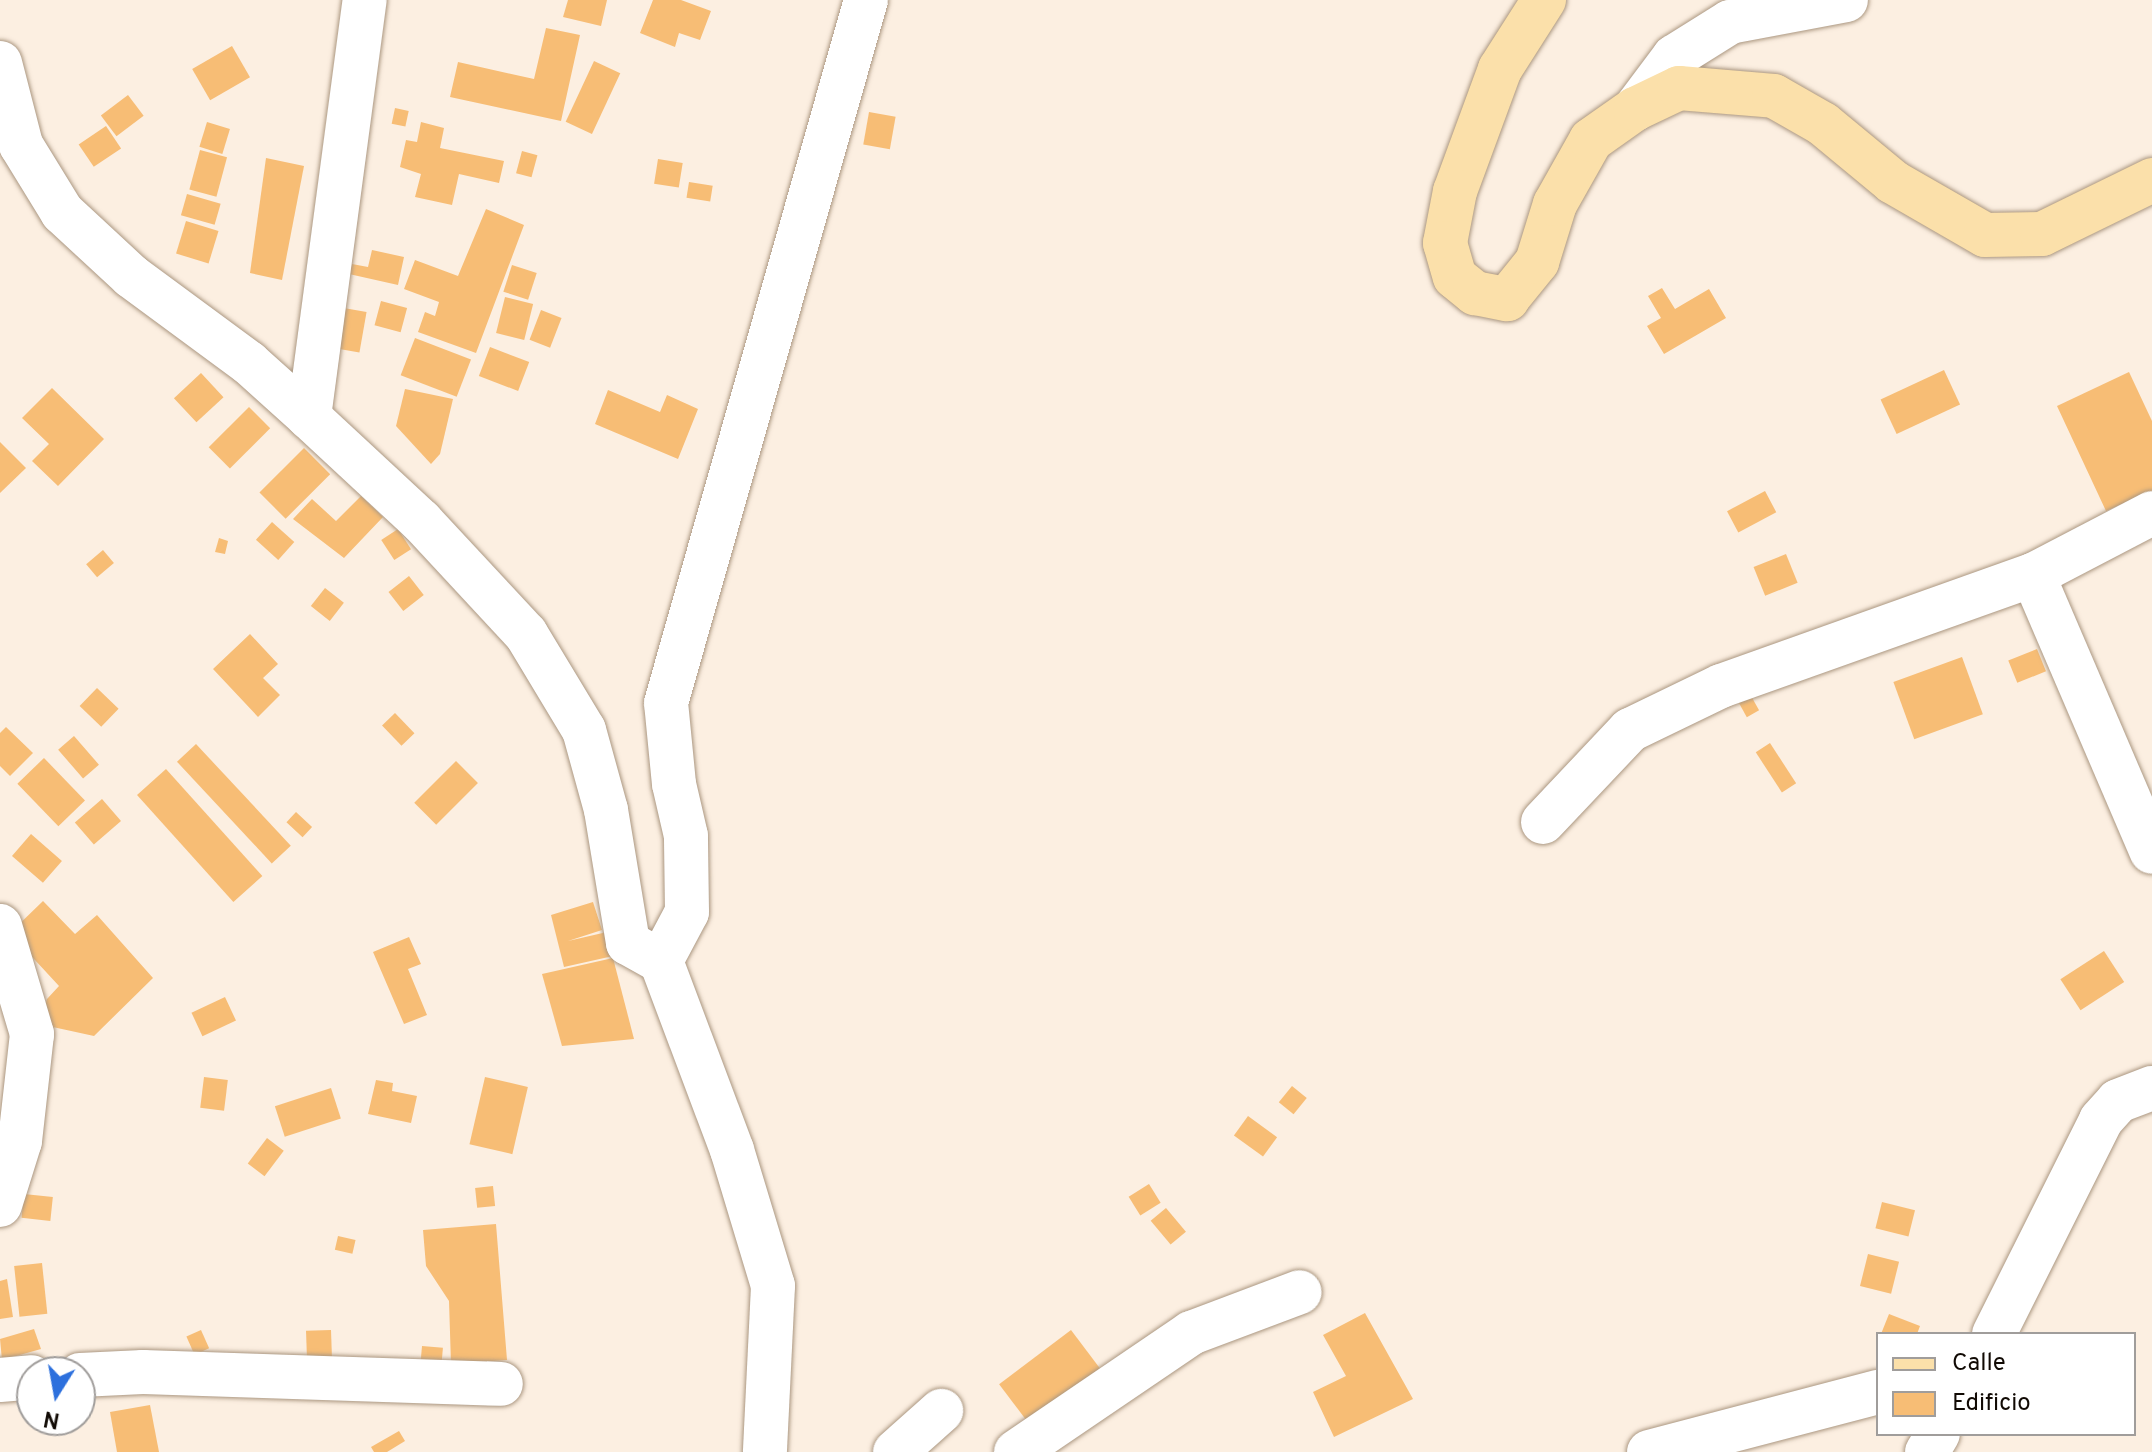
<!DOCTYPE html>
<style>
body{margin:0}
#map{position:relative;width:2152px;height:1452px;overflow:hidden;background:#fcefe1;font-family:Overpass,sans-serif}
div>[style]{position:absolute}
[style*='--x']{left:calc(var(--x)*1px);top:calc(var(--y)*1px);width:calc(var(--w)*1px);rotate:calc(var(--a)*1deg)}
.building>*{inset:0;background:#f7bd75;transform-origin:0 0}
.roads{filter:drop-shadow(0 0 2px #ab9781) drop-shadow(0 0 2px #ab9781)}
.minor>*{height:44px;margin:-22px;padding:0 22px;transform-origin:22px;border-radius:22px;background:#fff}
.major>*{height:44px;margin:-22px;padding:0 22px;transform-origin:22px;border-radius:22px;background:#fbe0aa}
span{translate:-50% -50%;white-space:nowrap;text-align:center;line-height:1.15;-webkit-text-stroke:7px #fff;paint-order:stroke}
.legend{position:absolute;left:1876px;top:1332px;width:260px;height:104px;box-sizing:border-box;background:#fff;border:2px solid #a09d9b;margin:0;padding:10px 14px;list-style:none;font-size:24px;color:#110a04}
.legend li{display:flex;align-items:center;gap:16px;height:40px}
.legend b{width:40px;border:2px solid #a09d9b}
.north{position:absolute;left:16px;top:1356px;width:80px;height:80px;box-sizing:border-box;background:#fff;border:2px solid #a09d9b;border-radius:50%;rotate:191deg;font-size:22px;font-weight:700;line-height:32px;text-align:center;color:#110a04}
.north::after{content:'';display:block;margin:auto;width:28px;height:36px;background:#2d70dd;clip-path:polygon(50% 0,100% 100%,50% 72%,0 100%)}
</style>
<div id="map">
<div class="building">
<i style="clip-path:polygon(568px 0,607px 0,601px 26px,563px 17px)"></i>
<i style="clip-path:polygon(653px 0,681px 0,711px 11px,700px 40px,679px 33px,675px 47px,640px 33px)"></i>
<i style="clip-path:polygon(546px 28px,580px 35px,561px 121px,450px 97px,458px 62px,534px 79px)"></i>
<i style="left:232px;top:46px;width:36px;height:46px;rotate:60deg"></i>
<i style="left:594px;top:61px;width:29px;height:67px;rotate:25deg"></i>
<i style="left:128px;top:95px;width:26px;height:34px;rotate:53deg"></i>
<i style="left:395px;top:108px;width:14px;height:16px;rotate:12deg"></i>
<i style="left:869px;top:112px;width:27px;height:33px;rotate:10deg"></i>
<i style="left:207px;top:122px;width:24px;height:26px;rotate:17deg"></i>
<i style="clip-path:polygon(421px 122px,444px 128px,440px 148px,504px 161px,499px 183px,459px 174px,452px 205px,415px 197px,421px 174px,400px 167px,406px 140px,417px 142px)"></i>
<i style="left:106px;top:126px;width:27px;height:33px;rotate:56deg"></i>
<i style="left:200px;top:150px;width:28px;height:41px;rotate:15deg"></i>
<i style="left:522px;top:151px;width:16px;height:23px;rotate:15deg"></i>
<i style="clip-path:polygon(266px 158px,304px 166px,282px 280px,250px 273px)"></i>
<i style="left:658px;top:159px;width:25px;height:25px;rotate:9deg"></i>
<i style="left:689px;top:182px;width:24px;height:16px;rotate:9deg"></i>
<i style="left:187px;top:194px;width:35px;height:22px;rotate:16deg"></i>
<i style="clip-path:polygon(486px 209px,524px 225px,476px 353px,418px 332px,425px 312px,435px 316px,439px 302px,404px 289px,415px 260px,458px 276px)"></i>
<i style="left:186px;top:221px;width:34px;height:34px;rotate:17deg"></i>
<i style="clip-path:polygon(372px 250px,404px 257px,398px 285px,349px 274px,352px 264px,368px 267px)"></i>
<i style="left:512px;top:265px;width:26px;height:28px;rotate:18deg"></i>
<i style="clip-path:polygon(1662px 288px,1675px 309px,1709px 289px,1726px 318px,1664px 354px,1647px 326px,1661px 318px,1648px 296px)"></i>
<i style="left:505px;top:297px;width:29px;height:37px;rotate:14deg"></i>
<i style="left:381px;top:301px;width:27px;height:25px;rotate:15deg"></i>
<i style="left:338px;top:307px;width:29px;height:41px;rotate:10deg"></i>
<i style="left:541px;top:310px;width:22px;height:32px;rotate:21deg"></i>
<i style="left:415px;top:338px;width:60px;height:40px;rotate:21deg"></i>
<i style="left:490px;top:347px;width:42px;height:31px;rotate:21deg"></i>
<i style="left:1944px;top:370px;width:38px;height:70px;rotate:65deg"></i>
<i style="clip-path:polygon(2129px 372px,2152px 421px,2152px 491px,2106px 511px,2057px 406px)"></i>
<i style="left:201px;top:373px;width:33px;height:37px;rotate:47deg"></i>
<i style="clip-path:polygon(52px 388px,104px 439px,58px 486px,32px 461px,49px 444px,22px 418px)"></i>
<i style="clip-path:polygon(405px 389px,453px 399px,440px 454px,431px 464px,396px 426px)"></i>
<i style="clip-path:polygon(608px 390px,660px 412px,667px 395px,698px 409px,678px 459px,595px 424px)"></i>
<i style="left:249px;top:407px;width:30px;height:57px;rotate:45deg"></i>
<i style="clip-path:polygon(0 442px,26px 468px,0 493px)"></i>
<i style="left:304px;top:448px;width:37px;height:63px;rotate:45deg"></i>
<i style="left:1765px;top:491px;width:24px;height:43px;rotate:62deg"></i>
<i style="clip-path:polygon(361px 496px,383px 517px,344px 558px,293px 519px,312px 499px,336px 521px)"></i>
<i style="left:272px;top:522px;width:30px;height:24px;rotate:42deg"></i>
<i style="left:398px;top:529px;width:24px;height:20px;rotate:57deg"></i>
<i style="clip-path:polygon(219px 538px,228px 541px,225px 554px,215px 552px)"></i>
<i style="left:103px;top:550px;width:17px;height:22px;rotate:50deg"></i>
<i style="left:1786px;top:554px;width:31px;height:35px;rotate:68deg"></i>
<i style="left:409px;top:576px;width:24px;height:26px;rotate:52deg"></i>
<i style="left:325px;top:588px;width:24px;height:23px;rotate:38deg"></i>
<i style="clip-path:polygon(250px 634px,278px 664px,263px 678px,280px 695px,258px 717px,213px 669px)"></i>
<i style="left:2037px;top:649px;width:24px;height:31px;rotate:68deg"></i>
<i style="left:1962px;top:657px;width:61px;height:73px;rotate:70deg"></i>
<i style="left:1745px;top:685px;width:29px;height:14px;rotate:61deg"></i>
<i style="left:97px;top:688px;width:30px;height:25px;rotate:44deg"></i>
<i style="left:395px;top:713px;width:28px;height:18px;rotate:46deg"></i>
<i style="clip-path:polygon(6px 727px,33px 753px,10px 776px,0 766px,0 733px)"></i>
<i style="left:74px;top:736px;width:38px;height:21px;rotate:49deg"></i>
<i style="left:1770px;top:743px;width:48px;height:17px;rotate:57deg"></i>
<i style="left:196px;top:744px;width:139px;height:26px;rotate:47deg"></i>
<i style="left:44px;top:758px;width:59px;height:37px;rotate:46deg"></i>
<i style="left:456px;top:761px;width:31px;height:59px;rotate:45deg"></i>
<i style="left:166px;top:769px;width:144px;height:39px;rotate:48deg"></i>
<i style="left:102px;top:799px;width:29px;height:36px;rotate:49deg"></i>
<i style="left:296px;top:812px;width:22px;height:14px;rotate:43deg"></i>
<i style="left:31px;top:834px;width:41px;height:29px;rotate:41deg"></i>
<i style="clip-path:polygon(43px 901px,75px 934px,97px 915px,153px 978px,94px 1036px,39px 1024px,47px 999px,59px 986px,10px 933px)"></i>
<i style="clip-path:polygon(593px 902px,602px 930px,568px 941px,607px 932px,613px 956px,564px 967px,551px 915px)"></i>
<i style="clip-path:polygon(409px 937px,421px 964px,408px 969px,427px 1015px,404px 1024px,373px 952px)"></i>
<i style="left:2104px;top:951px;width:37px;height:52px;rotate:57deg"></i>
<i style="clip-path:polygon(613px 958px,634px 1039px,562px 1046px,542px 974px)"></i>
<i style="left:225px;top:997px;width:26px;height:37px;rotate:65deg"></i>
<i style="left:204px;top:1077px;width:24px;height:31px;rotate:7deg"></i>
<i style="left:485px;top:1077px;width:44px;height:69px;rotate:13deg"></i>
<i style="clip-path:polygon(376px 1080px,393px 1083px,392px 1091px,417px 1096px,411px 1123px,368px 1114px)"></i>
<i style="left:1292px;top:1086px;width:19px;height:21px;rotate:39deg"></i>
<i style="left:331px;top:1088px;width:32px;height:59px;rotate:72deg"></i>
<i style="left:1248px;top:1116px;width:36px;height:24px;rotate:36deg"></i>
<i style="left:267px;top:1138px;width:21px;height:32px;rotate:37deg"></i>
<i style="left:1149px;top:1184px;width:22px;height:24px;rotate:58deg"></i>
<i style="left:493px;top:1186px;width:20px;height:18px;rotate:84deg"></i>
<i style="left:24px;top:1194px;width:29px;height:24px;rotate:6deg"></i>
<i style="left:1882px;top:1202px;width:34px;height:27px;rotate:14deg"></i>
<i style="left:1166px;top:1208px;width:31px;height:20px;rotate:50deg"></i>
<i style="clip-path:polygon(496px 1224px,507px 1360px,451px 1364px,449px 1301px,426px 1266px,423px 1230px)"></i>
<i style="left:338px;top:1236px;width:18px;height:14px;rotate:13deg"></i>
<i style="left:1868px;top:1254px;width:32px;height:33px;rotate:14deg"></i>
<i style="left:42px;top:1263px;width:51px;height:28px;rotate:84deg"></i>
<i style="clip-path:polygon(7px 1279px,13px 1317px,0 1319px,0 1281px)"></i>
<i style="clip-path:polygon(1365px 1313px,1413px 1399px,1334px 1437px,1313px 1392px,1346px 1376px,1323px 1335px)"></i>
<i style="clip-path:polygon(1889px 1314px,1920px 1326px,1917px 1334px,1881px 1334px)"></i>
<i style="clip-path:polygon(34px 1329px,41px 1349px,2px 1360px,0 1339px)"></i>
<i style="left:201px;top:1330px;width:20px;height:16px;rotate:66deg"></i>
<i style="left:331px;top:1330px;width:37px;height:25px;rotate:88deg"></i>
<i style="left:1071px;top:1330px;width:58px;height:90px;rotate:53deg"></i>
<i style="left:422px;top:1346px;width:21px;height:23px;rotate:5deg"></i>
<i style="clip-path:polygon(150px 1405px,159px 1452px,117px 1452px,110px 1412px)"></i>
<i style="clip-path:polygon(399px 1431px,405px 1441px,387px 1452px,374px 1452px,371px 1447px)"></i>
</div>
<div class="roads">
<div class="minor">
<i style="--x:0;--y:63;--w:85;--a:75.6"></i>
<i style="--x:21;--y:145;--w:79;--a:58.5"></i>
<i style="--x:62;--y:212;--w:94;--a:42.8"></i>
<i style="--x:131;--y:276;--w:147;--a:36.4"></i>
<i style="--x:249;--y:363;--w:81;--a:42"></i>
<i style="--x:309;--y:417;--w:153;--a:42.9"></i>
<i style="--x:421;--y:521;--w:154;--a:47.1"></i>
<i style="--x:526;--y:634;--w:112;--a:58.9"></i>
<i style="--x:584;--y:730;--w:83;--a:74.6"></i>
<i style="--x:606;--y:810;--w:135;--a:80.6"></i>
<i style="--x:628;--y:943;--w:38;--a:29"></i>
<i style="--x:661;--y:961;--w:55;--a:-62"></i>
<i style="--x:687;--y:912;--w:76;--a:-90.8"></i>
<i style="--x:686;--y:836;--w:53;--a:-103"></i>
<i style="--x:674;--y:784;--w:81;--a:-95.6"></i>
<i style="--x:666;--y:703;--w:731;--a:-74.12"></i>
<i style="--x:1635;--y:109;--w:65;--a:-53.1"></i>
<i style="--x:1674;--y:57;--w:66;--a:-32"></i>
<i style="--x:1730;--y:22;--w:118;--a:-10.7"></i>
<i style="--x:309;--y:417;--w:421;--a:-82.4"></i>
<i style="--x:2033;--y:575;--w:301;--a:66.8"></i>
<i style="--x:1543;--y:822;--w:127;--a:-46.6"></i>
<i style="--x:1630;--y:730;--w:101;--a:-25.8"></i>
<i style="--x:1721;--y:686;--w:331;--a:-19.6"></i>
<i style="--x:2033;--y:575;--w:134;--a:-27.5"></i>
<i style="--x:0;--y:926;--w:113;--a:73.5"></i>
<i style="--x:32;--y:1034;--w:108;--a:96.4"></i>
<i style="--x:20;--y:1141;--w:67;--a:107.4"></i>
<i style="--x:661;--y:961;--w:202;--a:69.4"></i>
<i style="--x:732;--y:1150;--w:142;--a:73.2"></i>
<i style="--x:773;--y:1286;--w:166;--a:92.8"></i>
<i style="--x:1994;--y:1334;--w:239;--a:-63.4"></i>
<i style="--x:2101;--y:1120;--w:25;--a:-48"></i>
<i style="--x:2118;--y:1101;--w:36;--a:-21"></i>
<i style="--x:80;--y:1375;--w:63;--a:-2.7"></i>
<i style="--x:143;--y:1372;--w:358;--a:1.9"></i>
<i style="--x:0;--y:1380;--w:32;--a:-5"></i>
<i style="--x:895;--y:1452;--w:62;--a:-41.7"></i>
<i style="--x:1016;--y:1452;--w:212;--a:-34.2"></i>
<i style="--x:1191;--y:1333;--w:116;--a:-20.6"></i>
<i style="--x:1649;--y:1452;--w:237;--a:-14.7"></i>
<i style="--x:1927;--y:1452;--w:21;--a:-59"></i>
</div>
<div class="major">
<i style="--x:1544;--y:0;--w:82;--a:122.5"></i>
<i style="--x:1500;--y:69;--w:130;--a:110.2"></i>
<i style="--x:1455;--y:191;--w:53;--a:100.9"></i>
<i style="--x:1445;--y:243;--w:35;--a:74"></i>
<i style="--x:1455;--y:277;--w:26;--a:39"></i>
<i style="--x:1475;--y:293;--w:33;--a:11"></i>
<i style="--x:1507;--y:299;--w:48;--a:-51"></i>
<i style="--x:1537;--y:262;--w:61;--a:-72.8"></i>
<i style="--x:1555;--y:204;--w:73;--a:-60.6"></i>
<i style="--x:1591;--y:140;--w:54;--a:-35.2"></i>
<i style="--x:1635;--y:109;--w:49;--a:-25.5"></i>
<i style="--x:1679;--y:88;--w:95;--a:4.8"></i>
<i style="--x:1774;--y:96;--w:56;--a:29.7"></i>
<i style="--x:1823;--y:124;--w:91;--a:39.6"></i>
<i style="--x:1893;--y:182;--w:106;--a:29.9"></i>
<i style="--x:1985;--y:235;--w:57;--a:-1"></i>
<i style="--x:2042;--y:234;--w:123;--a:-26.1"></i>
</div>
</div>
<ul class="legend">
<li><b style="height:10px;background:#fbe0aa"></b>Calle</li>
<li><b style="height:22px;background:#f7bd75"></b>Edificio</li>
</ul>
<div class="north">N</div>
</div>
